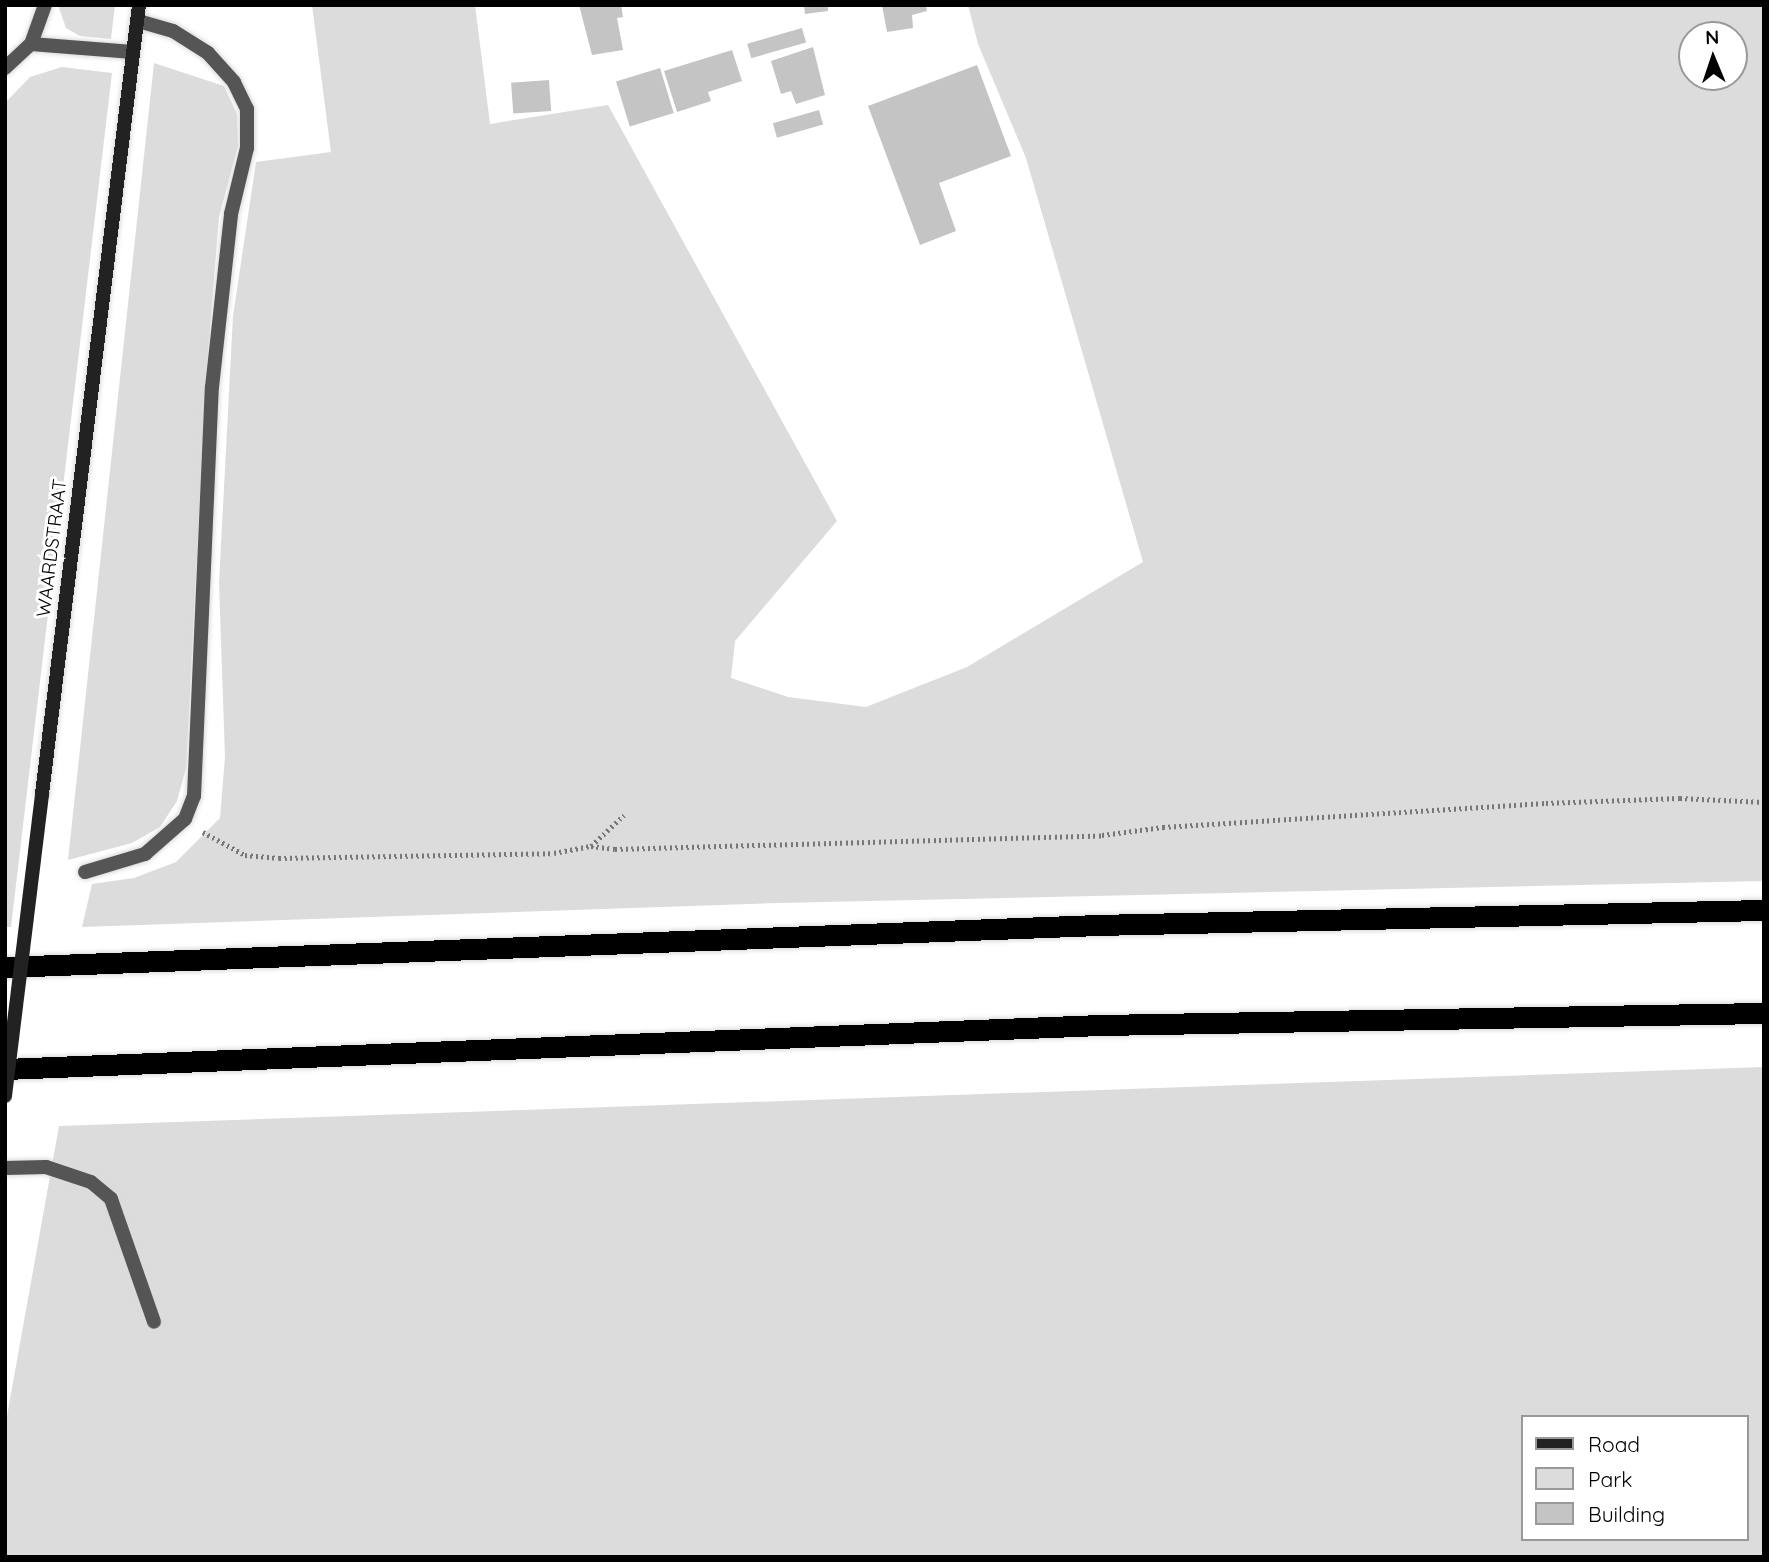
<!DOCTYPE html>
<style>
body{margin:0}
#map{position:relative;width:1769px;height:1562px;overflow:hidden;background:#fff;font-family:Quicksand,sans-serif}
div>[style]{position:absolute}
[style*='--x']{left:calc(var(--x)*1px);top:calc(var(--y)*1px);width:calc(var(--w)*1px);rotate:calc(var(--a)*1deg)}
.green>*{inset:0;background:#dcdcdc}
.building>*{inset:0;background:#c4c4c4;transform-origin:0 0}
.path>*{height:4.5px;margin-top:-2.25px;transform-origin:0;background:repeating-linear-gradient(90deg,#777 0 2px,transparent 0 5.5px)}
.roads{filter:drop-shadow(0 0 2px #dbdbdb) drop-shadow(0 0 2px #dbdbdb)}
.street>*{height:14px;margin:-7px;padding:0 7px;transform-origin:7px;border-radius:7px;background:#555}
.secondary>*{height:14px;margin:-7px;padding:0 7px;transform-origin:7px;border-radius:7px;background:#222}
.highway>*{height:21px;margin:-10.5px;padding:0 10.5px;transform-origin:10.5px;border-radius:10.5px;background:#000}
.secondary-bridge>*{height:14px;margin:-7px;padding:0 7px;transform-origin:7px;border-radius:7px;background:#222}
span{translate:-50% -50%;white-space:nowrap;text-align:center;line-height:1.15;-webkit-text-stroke:6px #fff;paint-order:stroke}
.street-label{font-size:19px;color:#000}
.frame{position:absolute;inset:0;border:7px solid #000;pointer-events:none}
.legend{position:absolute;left:1521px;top:1415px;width:228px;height:126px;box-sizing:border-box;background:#fff;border:2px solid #999;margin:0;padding:9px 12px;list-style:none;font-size:21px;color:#000}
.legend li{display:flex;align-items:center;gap:14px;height:35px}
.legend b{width:35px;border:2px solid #999}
.north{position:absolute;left:1678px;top:21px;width:70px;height:70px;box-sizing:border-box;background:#fff;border:2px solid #999;border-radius:50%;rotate:358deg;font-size:19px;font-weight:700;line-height:28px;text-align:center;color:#000}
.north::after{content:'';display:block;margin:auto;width:24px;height:32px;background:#000;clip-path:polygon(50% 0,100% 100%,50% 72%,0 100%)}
</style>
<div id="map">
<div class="green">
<i style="clip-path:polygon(58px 5px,115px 5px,111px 39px,80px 36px,66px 28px)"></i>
<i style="clip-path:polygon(evenodd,312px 5px,475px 5px,490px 124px,608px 105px,837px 521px,735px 641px,731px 678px,788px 697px,866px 707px,967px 667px,1143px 562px,1026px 158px,978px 44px,968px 5px,1764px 5px,1764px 881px,778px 903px,82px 927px,92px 884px,134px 878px,176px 862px,220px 818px,225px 757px,219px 583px,233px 316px,256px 162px,331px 152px,312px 5px,1692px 35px,1734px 35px,1734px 77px,1692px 77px,1692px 35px)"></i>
<i style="clip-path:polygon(154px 63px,224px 86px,237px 114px,238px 146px,219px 217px,206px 377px,186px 768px,177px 801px,160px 827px,132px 843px,68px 860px)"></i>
<i style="clip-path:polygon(62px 67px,112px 73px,11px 927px,5px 927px,5px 103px,30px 77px)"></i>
<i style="clip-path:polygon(evenodd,1764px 1067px,1764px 1557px,5px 1557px,5px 1427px,59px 1126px,1764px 1067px,1522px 1417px,1746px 1417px,1746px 1539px,1522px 1539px,1522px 1417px)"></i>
</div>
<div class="building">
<i style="clip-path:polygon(579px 5px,621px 5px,623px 17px,617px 18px,623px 50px,592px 55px)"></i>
<i style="clip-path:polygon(804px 5px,828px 5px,828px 11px,805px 14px)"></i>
<i style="clip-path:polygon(882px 5px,926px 5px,927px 11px,912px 15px,913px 28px,887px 32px)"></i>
<i style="left:802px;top:28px;width:15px;height:57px;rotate:74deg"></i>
<i style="clip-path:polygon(813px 47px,825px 95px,796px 104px,791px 91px,781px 94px,771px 61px)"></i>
<i style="clip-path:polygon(732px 50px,742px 81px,708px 92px,711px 101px,677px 112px,664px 71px)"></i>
<i style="clip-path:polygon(977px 65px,1011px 156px,939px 183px,956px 231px,920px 245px,868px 106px)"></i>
<i style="left:660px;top:68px;width:47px;height:46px;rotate:73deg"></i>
<i style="left:549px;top:80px;width:31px;height:38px;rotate:86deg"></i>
<i style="left:819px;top:110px;width:15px;height:48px;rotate:74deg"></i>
</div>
<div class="path">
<i style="--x:203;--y:832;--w:48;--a:28.7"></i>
<i style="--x:245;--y:855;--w:34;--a:5"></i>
<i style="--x:279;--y:858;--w:275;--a:-1"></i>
<i style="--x:554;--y:853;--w:38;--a:-11"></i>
<i style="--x:591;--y:846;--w:45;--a:-43.2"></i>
<i style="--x:591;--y:846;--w:24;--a:7"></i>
<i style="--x:615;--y:849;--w:487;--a:-1.6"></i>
<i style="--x:1102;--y:835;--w:62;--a:-7.5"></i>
<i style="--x:1163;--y:827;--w:384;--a:-3.6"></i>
<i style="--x:1546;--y:803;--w:134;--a:-2.1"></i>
<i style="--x:1680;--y:798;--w:84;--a:2.7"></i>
</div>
<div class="roads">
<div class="street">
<i style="--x:31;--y:44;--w:41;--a:-70.3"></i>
<i style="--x:5;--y:68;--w:35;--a:-43"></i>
<i style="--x:31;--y:44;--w:102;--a:4.5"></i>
<i style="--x:85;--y:872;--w:63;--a:-16.7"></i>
<i style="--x:145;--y:854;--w:53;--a:-41.2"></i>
<i style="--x:185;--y:819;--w:25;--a:-69"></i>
<i style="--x:194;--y:796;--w:409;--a:-87.5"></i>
<i style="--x:212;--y:387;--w:174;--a:-83.7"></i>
<i style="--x:231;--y:214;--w:68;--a:-76.4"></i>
<i style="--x:247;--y:148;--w:39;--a:-90"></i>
<i style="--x:247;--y:109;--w:30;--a:-116"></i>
<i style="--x:234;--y:82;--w:39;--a:-132"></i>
<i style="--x:208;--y:53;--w:41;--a:-147.8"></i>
<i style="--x:173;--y:31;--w:37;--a:-164"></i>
<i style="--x:5;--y:1168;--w:41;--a:-1.4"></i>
<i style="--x:46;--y:1167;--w:47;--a:18.4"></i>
<i style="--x:91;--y:1182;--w:26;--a:40"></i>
<i style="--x:111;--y:1199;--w:130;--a:70.7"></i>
</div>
<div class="secondary">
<i style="--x:42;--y:794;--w:795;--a:-82.99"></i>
</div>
<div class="highway">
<i style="--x:5;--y:967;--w:1093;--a:-2.2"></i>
<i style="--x:1097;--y:925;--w:667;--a:-1.29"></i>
<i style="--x:5;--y:1069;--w:1097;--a:-2.3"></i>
<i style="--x:1101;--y:1025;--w:663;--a:-1.04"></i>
</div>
</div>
<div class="secondary-bridge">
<i style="--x:5;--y:1096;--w:304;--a:-83"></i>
</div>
<div class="street-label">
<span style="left:52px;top:548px;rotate:-83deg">WAARDSTRAAT</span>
</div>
<div class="frame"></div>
<ul class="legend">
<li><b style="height:9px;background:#222"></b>Road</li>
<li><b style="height:19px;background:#dcdcdc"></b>Park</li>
<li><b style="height:19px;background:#c4c4c4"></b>Building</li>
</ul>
<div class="north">N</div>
</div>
